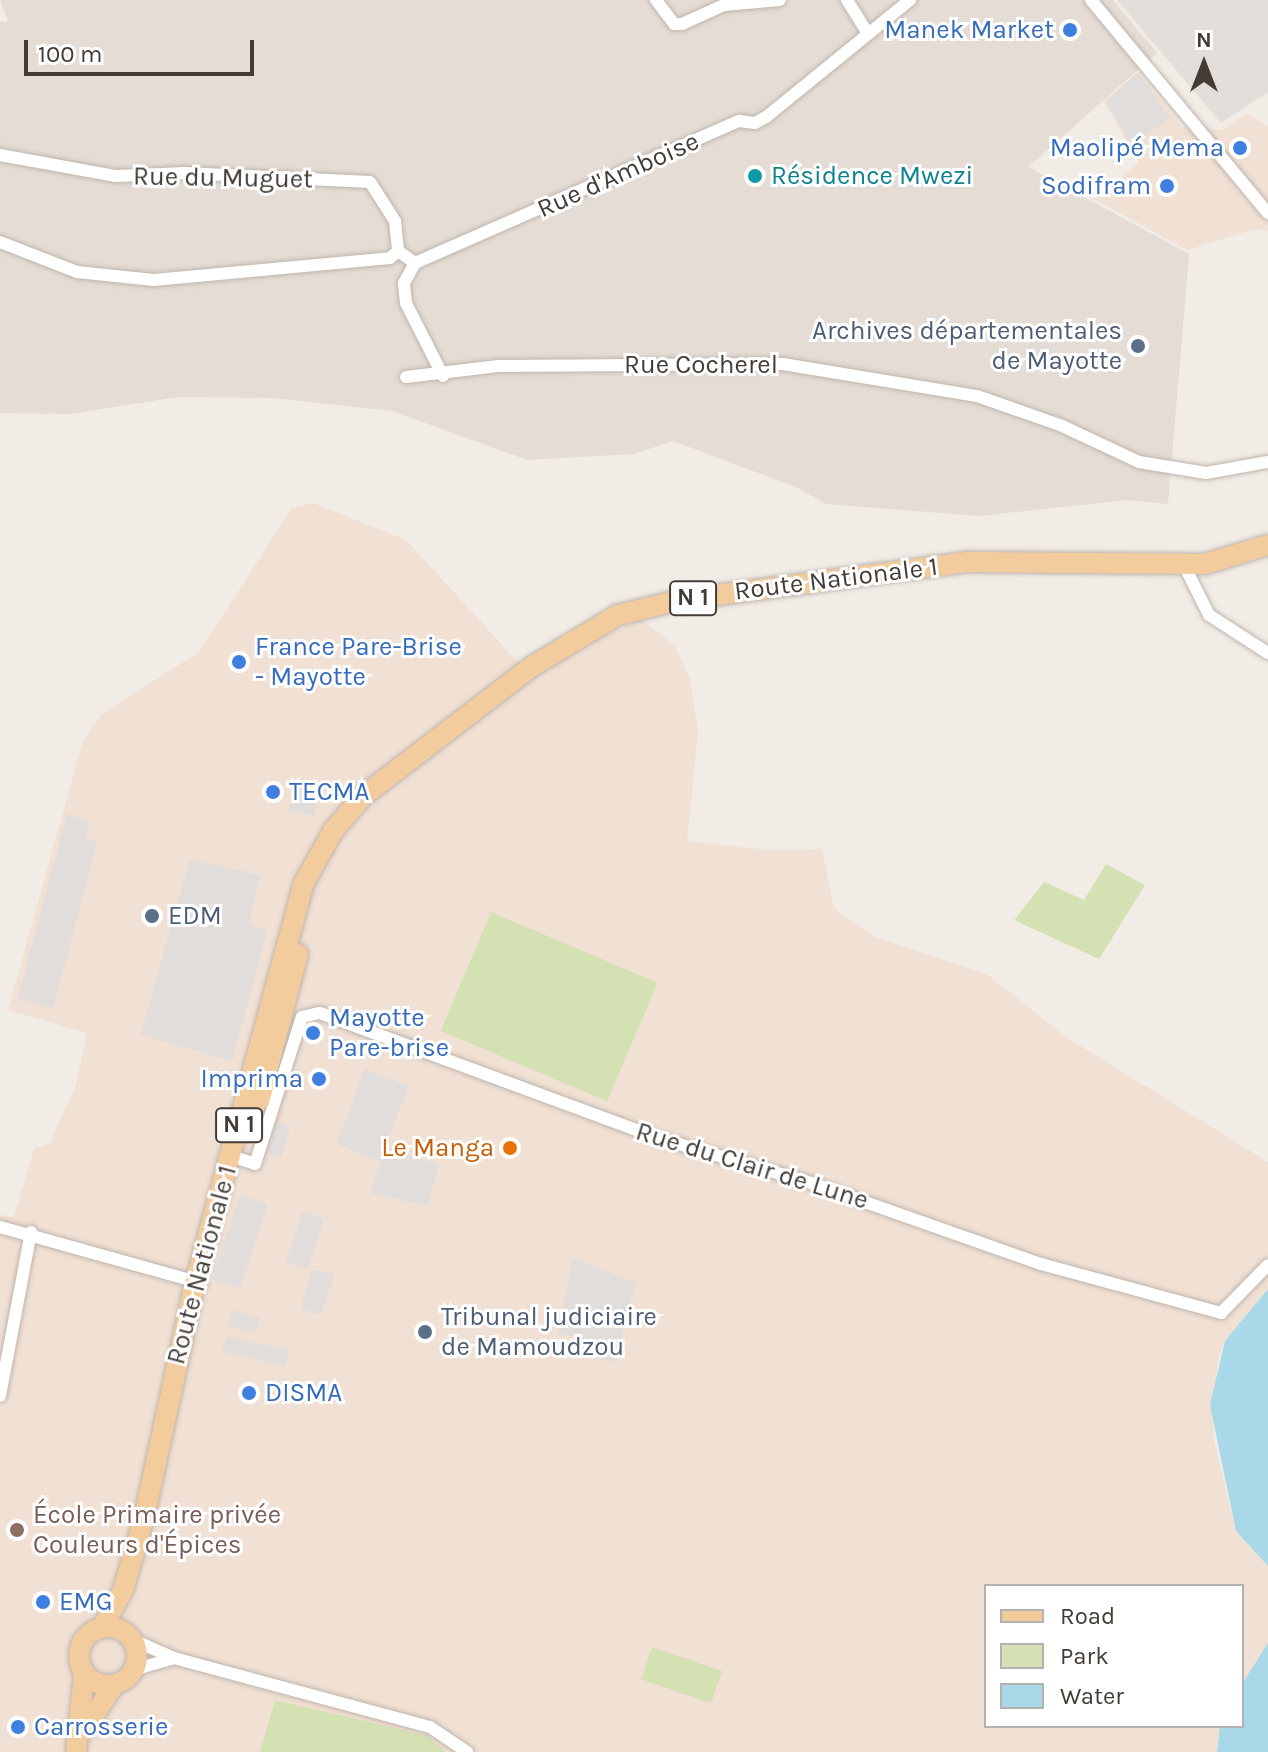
<!DOCTYPE html>
<meta charset="utf-8">
<style>
body{margin:0}
#map{position:relative;width:1268px;height:1752px;overflow:hidden;background:#f1ece6;font-family:Karla,sans-serif}
div>[style]{position:absolute}
[style*='--x']{left:calc(var(--x)*1px);top:calc(var(--y)*1px);width:calc(var(--w)*1px);rotate:calc(var(--a)*1deg)}
.residential>*{inset:0;background:#e5ddd5}
.commercial>*{inset:0;background:#f1e0d4}
.industrial>*{inset:0;background:#e4dedb}
.green>*{inset:0;background:#d4e1b3;transform-origin:0 0}
.parking>*{inset:0;background:#e0dddb;transform-origin:0 0}
.water>*{inset:0;background:#a9d9e8}
.roads{filter:drop-shadow(0 0 2px #bfb5ad) drop-shadow(0 0 2px #bfb5ad)}
.street>*{height:12px;margin:-6px;padding:0 6px;transform-origin:6px;border-radius:6px;background:#fff}
.primary>*{height:20px;margin:-10px;padding:0 10px;transform-origin:10px;border-radius:10px;background:#f3cc9e}
.primary>.ring{margin:-10px;padding:0;box-sizing:content-box;background:none;border:20px solid #f3cc9e;border-radius:50%}
.dots>*{width:22px;height:22px;translate:-50% -50%;box-sizing:border-box;border:4px solid #fff;border-radius:50%}
span{translate:-50% -50%;white-space:nowrap;text-align:center;line-height:1.15;-webkit-text-stroke:6px #fff;paint-order:stroke}
.shield-label span{padding:2px 6px;background:#fff;border:2px solid;border-radius:6px;-webkit-text-stroke-width:0}
.shield-label{font-size:24px;color:#433c36;font-weight:700}
.shop-label{font-size:26px;color:#366cbe}
.right{translate:-100% -50%;text-align:right}
.left{translate:0 -50%;text-align:left}
.street-label{font-size:26px;color:#433c36}
.culture-label{font-size:26px;color:#0d838f}
.service-label{font-size:26px;color:#4e5e75}
.food-label{font-size:26px;color:#c56008}
.education-label{font-size:26px;color:#785e54}
.legend{position:absolute;left:984px;top:1584px;width:260px;height:144px;box-sizing:border-box;background:#fff;border:2px solid #b4b1af;margin:0;padding:10px 14px;list-style:none;font-size:24px;color:#433c36}
.legend li{display:flex;align-items:center;gap:16px;height:40px}
.legend b{width:40px;border:2px solid #b4b1af}
.north{position:absolute;left:1164px;top:24px;width:80px;height:80px;-webkit-text-stroke:6px #fff;paint-order:stroke;rotate:0deg;font-size:22px;font-weight:700;line-height:32px;text-align:center;color:#433c36}
.north::after{content:'';display:block;margin:auto;width:28px;height:36px;background:#433c36;clip-path:polygon(50% 0,100% 100%,50% 72%,0 100%)}
.scale{position:absolute;left:24px;top:40px;width:230px;height:36px;box-sizing:border-box;border:4px solid #433c36;border-top:0;padding-left:10px;font-size:24px;line-height:28px;white-space:nowrap;color:#433c36;-webkit-text-stroke:6px #fff;paint-order:stroke}
</style>
<div id="map">
<div class="residential">
<i style="clip-path:polygon(0 0,1113px 0,1157px 53px,1028px 167px,1189px 254px,1168px 504px,1127px 500px,979px 516px,826px 504px,798px 488px,673px 441px,634px 454px,527px 460px,392px 411px,273px 398px,179px 397px,69px 414px,0 413px,0 22px,8px 21px)"></i>
</div>
<div class="commercial">
<i style="clip-path:polygon(1138px 72px,1182px 127px,1222px 130px,1247px 114px,1268px 126px,1268px 231px,1255px 229px,1188px 250px,1094px 199px,1139px 163px,1104px 101px)"></i>
<i style="clip-path:polygon(313px 503px,406px 540px,516px 660px,543px 672px,584px 645px,641px 619px,674px 645px,690px 679px,698px 732px,687px 841px,766px 850px,822px 849px,834px 908px,874px 937px,988px 975px,1066px 1037px,1268px 1162px,1268px 1289px,1225px 1341px,1218px 1358px,1213px 1436px,1236px 1531px,1268px 1566px,1268px 1643px,1242px 1684px,1242px 1586px,986px 1586px,986px 1726px,1220px 1726px,1217px 1752px,0 1752px,0 1215px,14px 1217px,34px 1149px,50px 1143px,75px 1087px,87px 1033px,8px 1010px,83px 741px,102px 714px,199px 652px,292px 508px)"></i>
</div>
<div class="industrial">
<i style="clip-path:polygon(1117px 0,1268px 0,1268px 92px,1221px 123px)"></i>
</div>
<div class="green">
<i style="clip-path:polygon(1106px 864px,1145px 885px,1099px 959px,1014px 920px,1044px 882px,1084px 900px)"></i>
<i style="left:491px;top:912px;width:181px;height:129px;rotate:23deg"></i>
<i style="left:652px;top:1647px;width:74px;height:34px;rotate:19deg"></i>
<i style="clip-path:polygon(275px 1700px,428px 1736px,445px 1752px,260px 1752px)"></i>
</div>
<div class="parking">
<i style="clip-path:polygon(1138px 73px,1170px 118px,1132px 145px,1106px 102px)"></i>
<i style="left:295px;top:782px;width:26px;height:29px;rotate:13deg"></i>
<i style="clip-path:polygon(67px 814px,89px 821px,85px 838px,97px 842px,53px 1008px,18px 998px)"></i>
<i style="clip-path:polygon(190px 859px,260px 875px,249px 924px,267px 931px,232px 1061px,141px 1035px)"></i>
<i style="clip-path:polygon(365px 1069px,408px 1086px,385px 1147px,439px 1165px,427px 1206px,370px 1193px,381px 1161px,337px 1144px)"></i>
<i style="left:277px;top:1122px;width:14px;height:33px;rotate:17deg"></i>
<i style="left:240px;top:1195px;width:29px;height:89px;rotate:18deg"></i>
<i style="left:302px;top:1212px;width:23px;height:52px;rotate:18deg"></i>
<i style="clip-path:polygon(573px 1258px,636px 1283px,614px 1362px,571px 1354px,576px 1338px,558px 1332px)"></i>
<i style="clip-path:polygon(311px 1270px,334px 1274px,321px 1315px,301px 1309px)"></i>
<i style="left:232px;top:1310px;width:29px;height:16px;rotate:16deg"></i>
<i style="left:226px;top:1336px;width:65px;height:16px;rotate:13deg"></i>
</div>
<div class="water">
<i style="clip-path:polygon(1268px 1289px,1268px 1566px,1236px 1531px,1210px 1405px,1225px 1341px)"></i>
<i style="clip-path:polygon(1268px 1643px,1268px 1752px,1217px 1752px,1220px 1726px,1242px 1726px,1242px 1684px)"></i>
</div>
<div class="roads">
<div class="street">
<i style="--x:656;--y:0;--w:30;--a:53"></i>
<i style="--x:674;--y:24;--w:8;--a:0"></i>
<i style="--x:682;--y:24;--w:46;--a:-24.3"></i>
<i style="--x:724;--y:5;--w:56;--a:-5.1"></i>
<i style="--x:847;--y:0;--w:39;--a:58"></i>
<i style="--x:1091;--y:0;--w:277;--a:50.3"></i>
<i style="--x:0;--y:155;--w:118;--a:10.3"></i>
<i style="--x:116;--y:176;--w:69;--a:-2.5"></i>
<i style="--x:185;--y:173;--w:185;--a:2.8"></i>
<i style="--x:370;--y:182;--w:46;--a:57.3"></i>
<i style="--x:395;--y:221;--w:30;--a:84"></i>
<i style="--x:398;--y:251;--w:21;--a:35"></i>
<i style="--x:0;--y:242;--w:83;--a:21.3"></i>
<i style="--x:77;--y:272;--w:77;--a:5.9"></i>
<i style="--x:154;--y:280;--w:237;--a:-5.3"></i>
<i style="--x:390;--y:258;--w:11;--a:-41"></i>
<i style="--x:443;--y:376;--w:82;--a:-116.9"></i>
<i style="--x:406;--y:303;--w:20;--a:-96"></i>
<i style="--x:404;--y:283;--w:23;--a:-61"></i>
<i style="--x:415;--y:263;--w:354;--a:-23.7"></i>
<i style="--x:739;--y:121;--w:16;--a:7"></i>
<i style="--x:755;--y:123;--w:13;--a:-29"></i>
<i style="--x:766;--y:117;--w:186;--a:-39.1"></i>
<i style="--x:406;--y:377;--w:93;--a:-6.8"></i>
<i style="--x:498;--y:366;--w:285;--a:-0.4"></i>
<i style="--x:783;--y:364;--w:197;--a:9.4"></i>
<i style="--x:977;--y:396;--w:88;--a:19.3"></i>
<i style="--x:1060;--y:425;--w:87;--a:25.1"></i>
<i style="--x:1139;--y:462;--w:68;--a:9.3"></i>
<i style="--x:1206;--y:473;--w:63;--a:-10.1"></i>
<i style="--x:1184;--y:565;--w:56;--a:63.4"></i>
<i style="--x:1209;--y:615;--w:70;--a:32.8"></i>
<i style="--x:231;--y:1156;--w:25;--a:18"></i>
<i style="--x:255;--y:1164;--w:154;--a:-72.3"></i>
<i style="--x:302;--y:1017;--w:18;--a:-13"></i>
<i style="--x:320;--y:1013;--w:360;--a:20.3"></i>
<i style="--x:658;--y:1138;--w:159;--a:16.4"></i>
<i style="--x:811;--y:1183;--w:244;--a:19.4"></i>
<i style="--x:1041;--y:1264;--w:187;--a:15.2"></i>
<i style="--x:1221;--y:1313;--w:67;--a:-45.6"></i>
<i style="--x:0;--y:1227;--w:209;--a:15.6"></i>
<i style="--x:0;--y:1396;--w:167;--a:-79.3"></i>
<i style="--x:131;--y:1639;--w:47;--a:23.8"></i>
<i style="--x:174;--y:1658;--w:265;--a:15.1"></i>
<i style="--x:430;--y:1727;--w:45;--a:34"></i>
<i style="--x:133;--y:1670;--w:43;--a:-16.3"></i>
</div>
<div class="primary">
<i style="--x:259;--y:1101;--w:152;--a:-75.1"></i>
<i class="ring" style="left:79px;top:1627px;width:38px;height:38px"></i>
<i style="--x:102;--y:1628;--w:43;--a:-61.1"></i>
<i style="--x:123;--y:1590;--w:75;--a:-73.7"></i>
<i style="--x:144;--y:1518;--w:232;--a:-77.8"></i>
<i style="--x:193;--y:1291;--w:421;--a:-74.8"></i>
<i style="--x:303;--y:885;--w:62;--a:-60.9"></i>
<i style="--x:333;--y:831;--w:46;--a:-49.4"></i>
<i style="--x:363;--y:796;--w:212;--a:-37.5"></i>
<i style="--x:531;--y:667;--w:101;--a:-30.9"></i>
<i style="--x:618;--y:615;--w:63;--a:-13.8"></i>
<i style="--x:679;--y:600;--w:290;--a:-7.5"></i>
<i style="--x:967;--y:562;--w:238;--a:0.5"></i>
<i style="--x:1205;--y:564;--w:66;--a:-16.8"></i>
<i style="--x:83;--y:1731;--w:55;--a:-56"></i>
<i style="--x:76;--y:1752;--w:78;--a:-84.1"></i>
</div>
</div>
<div class="dots">
<i style="left:1070px;top:30px;background:#3f7fe0"></i>
<i style="left:1240px;top:148px;background:#3f7fe0"></i>
<i style="left:755px;top:176px;background:#0f9aa8"></i>
<i style="left:1167px;top:186px;background:#3f7fe0"></i>
<i style="left:1138px;top:346px;background:#5c6f8a"></i>
<i style="left:239px;top:662px;background:#3f7fe0"></i>
<i style="left:273px;top:792px;background:#3f7fe0"></i>
<i style="left:152px;top:916px;background:#5c6f8a"></i>
<i style="left:313px;top:1033px;background:#3f7fe0"></i>
<i style="left:319px;top:1079px;background:#3f7fe0"></i>
<i style="left:510px;top:1148px;background:#e8710a"></i>
<i style="left:425px;top:1332px;background:#5c6f8a"></i>
<i style="left:249px;top:1393px;background:#3f7fe0"></i>
<i style="left:17px;top:1530px;background:#8d6e63"></i>
<i style="left:43px;top:1602px;background:#3f7fe0"></i>
<i style="left:18px;top:1727px;background:#3f7fe0"></i>
</div>
<div class="shield-label">
<span style="left:693px;top:598px">N 1</span>
<span style="left:239px;top:1125px">N 1</span>
</div>
<div class="shop-label">
<span class="right" style="left:1054px;top:30px">Manek Market</span>
<span class="right" style="left:1224px;top:148px">Maolipé Mema</span>
<span class="right" style="left:1151px;top:186px">Sodifram</span>
<span class="left" style="left:255px;top:662px">France Pare-Brise<br>- Mayotte</span>
<span class="left" style="left:289px;top:792px">TECMA</span>
<span class="left" style="left:329px;top:1033px">Mayotte<br>Pare-brise</span>
<span class="right" style="left:303px;top:1079px">Imprima</span>
<span class="left" style="left:265px;top:1393px">DISMA</span>
<span class="left" style="left:59px;top:1602px">EMG</span>
<span class="left" style="left:34px;top:1727px">Carrosserie</span>
</div>
<div class="street-label">
<span style="left:618px;top:175px;rotate:-24deg">Rue d'Amboise</span>
<span style="left:223px;top:178px;rotate:1deg">Rue du Muguet</span>
<span style="left:701px;top:365px">Rue Cocherel</span>
<span style="left:836px;top:579px;rotate:-7deg">Route Nationale 1</span>
<span style="left:752px;top:1166px;rotate:17deg">Rue du Clair de Lune</span>
<span style="left:202px;top:1265px;rotate:-75deg">Route Nationale 1</span>
</div>
<div class="culture-label">
<span class="left" style="left:771px;top:176px">Résidence Mwezi</span>
</div>
<div class="service-label">
<span class="right" style="left:1122px;top:346px">Archives départementales<br>de Mayotte</span>
<span class="left" style="left:168px;top:916px">EDM</span>
<span class="left" style="left:441px;top:1332px">Tribunal judiciaire<br>de Mamoudzou</span>
</div>
<div class="food-label">
<span class="right" style="left:494px;top:1148px">Le Manga</span>
</div>
<div class="education-label">
<span class="left" style="left:33px;top:1530px">École Primaire privée<br>Couleurs d'Épices</span>
</div>
<ul class="legend">
<li><b style="height:10px;background:#f3cc9e"></b>Road</li>
<li><b style="height:22px;background:#d4e1b3"></b>Park</li>
<li><b style="height:22px;background:#a9d9e8"></b>Water</li>
</ul>
<div class="north">N</div>
<div class="scale">100 m</div>
</div>
